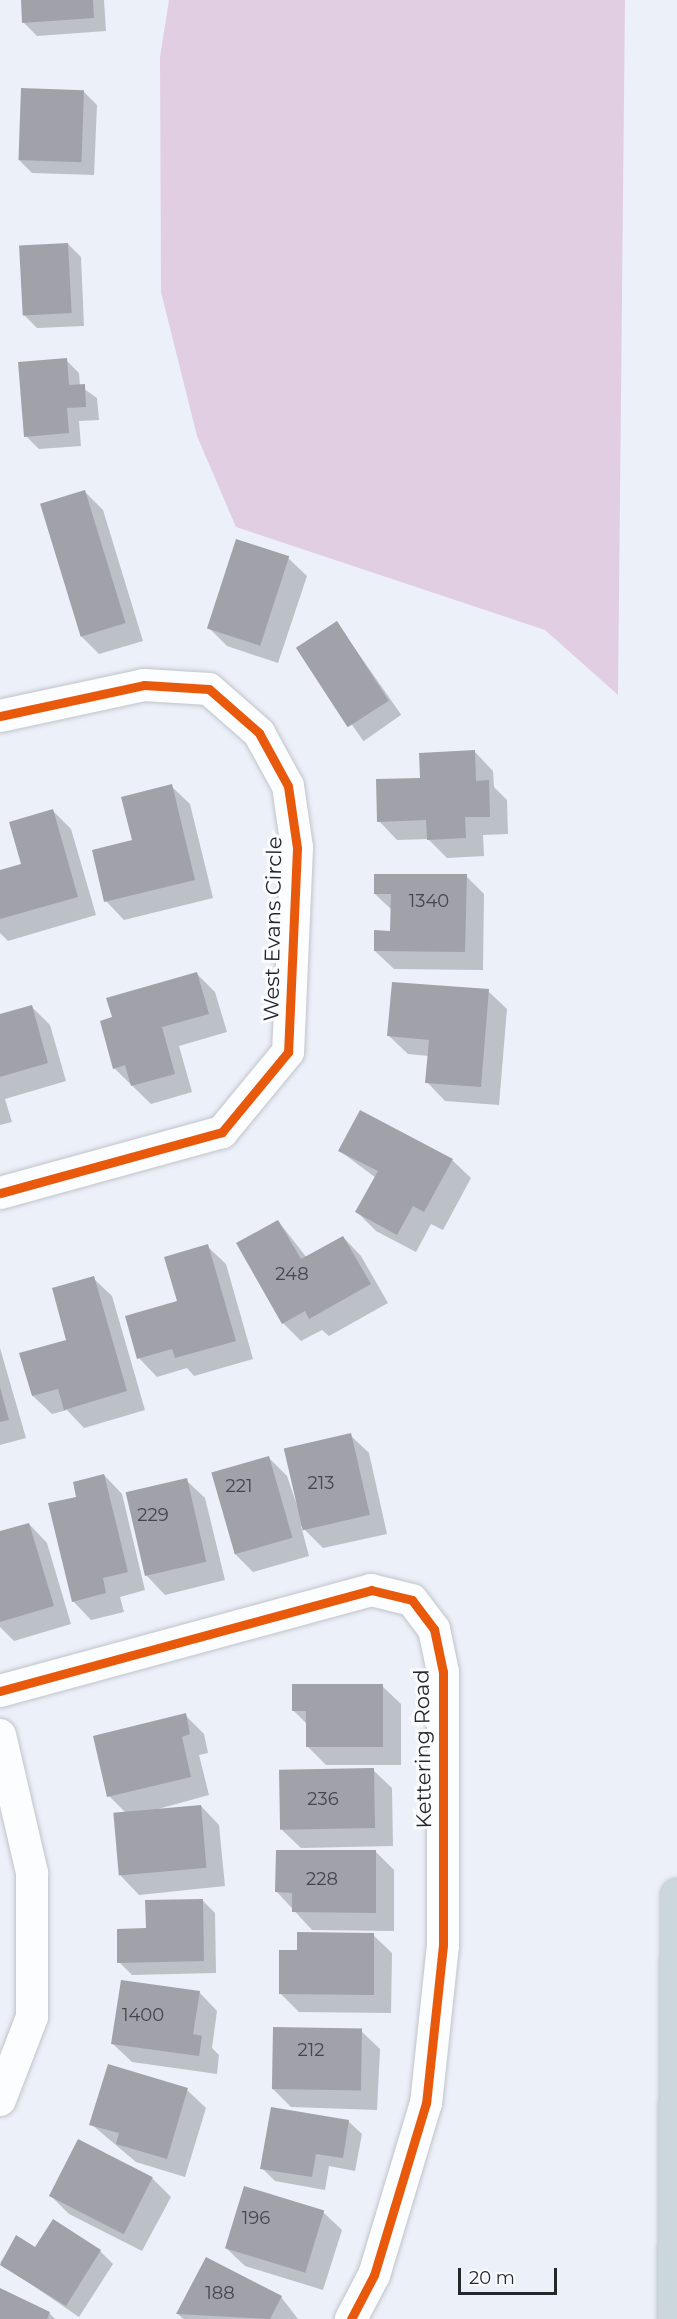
<!DOCTYPE html>
<style>
body{margin:0}
#map{position:relative;width:677px;height:2319px;overflow:hidden;background:#ecf0f9;font-family:Montserrat,sans-serif}
div>[style]{position:absolute}
[style*='--x']{left:calc(var(--x)*1px);top:calc(var(--y)*1px);width:calc(var(--w)*1px);rotate:calc(var(--a)*1deg)}
.green>*{inset:0;background:#e1cee3}
.shadow>*{inset:0;background:#0003;transform-origin:0 0}
.building>*{inset:0;background:#a1a2a9;transform-origin:0 0}
.roads{filter:drop-shadow(0 0 2px #c1c4ca) drop-shadow(0 0 2px #c1c4ca)}
.street>*{height:32px;margin:-16px;padding:0 16px;transform-origin:16px;border-radius:16px;background:#fcfdfe}
.highway>*{height:33px;margin:-16.5px;padding:0 16.5px;transform-origin:16.5px;border-radius:16.5px;background:#cbd7dd}
.cycleway>*{height:9px;margin:-4.5px;padding:0 4.5px;transform-origin:4.5px;border-radius:4.5px;background:#e8590c}
span{translate:-50% -50%;white-space:nowrap;text-align:center;line-height:1.15;-webkit-text-stroke:6px #fafcff;paint-order:stroke}
.number-label{font-size:18px;color:#43464b}
.number-label span{-webkit-text-stroke-width:0}
.street-label{font-size:21px;color:#24272c}
.scale{position:absolute;left:458px;top:2268px;width:99px;height:27px;box-sizing:border-box;border:3px solid #24272c;border-top:0;padding-left:8px;font-size:18px;line-height:21px;white-space:nowrap;color:#24272c;-webkit-text-stroke:4px #fafcff;paint-order:stroke}
</style>
<div id="map">
<div class="green">
<i style="clip-path:polygon(169px 0,625px 0,618px 695px,545px 630px,236px 527px,197px 436px,161px 292px,160px 57px)"></i>
</div>
<div class="shadow">
<i style="clip-path:polygon(25px 0,104px 0,106px 31px,37px 36px,24px 23px)"></i>
<i style="clip-path:polygon(84px 92px,97px 105px,94px 175px,32px 173px,19px 160px)"></i>
<i style="clip-path:polygon(68px 244px,81px 257px,84px 326px,37px 328px,24px 315px)"></i>
<i style="clip-path:polygon(66px 360px,79px 373px,80px 386px,97px 398px,99px 420px,79px 421px,81px 446px,39px 449px,26px 436px)"></i>
<i style="clip-path:polygon(85px 492px,103px 510px,143px 641px,99px 654px,81px 636px)"></i>
<i style="clip-path:polygon(237px 541px,288px 558px,307px 576px,278px 663px,227px 646px,208px 627px)"></i>
<i style="left:337px;top:623px;width:112px;height:46px;rotate:55deg"></i>
<i style="clip-path:polygon(475px 752px,493px 771px,494px 787px,507px 800px,508px 834px,483px 835px,484px 856px,447px 858px,428px 839px,397px 840px,379px 821px,421px 779px)"></i>
<i style="clip-path:polygon(171px 786px,190px 804px,213px 898px,124px 920px,106px 901px,134px 841px)"></i>
<i style="clip-path:polygon(53px 811px,71px 829px,96px 915px,8px 941px,0 933px,0 872px,23px 865px)"></i>
<i style="clip-path:polygon(466px 876px,484px 894px,483px 970px,394px 969px,375px 951px,391px 932px,392px 910px,375px 894px)"></i>
<i style="clip-path:polygon(197px 974px,215px 992px,227px 1032px,179px 1046px,192px 1092px,151px 1104px,114px 1068px,114px 1019px)"></i>
<i style="clip-path:polygon(488px 991px,507px 1009px,499px 1105px,445px 1101px,427px 1082px,429px 1056px,408px 1054px,389px 1036px)"></i>
<i style="clip-path:polygon(32px 1007px,50px 1025px,66px 1081px,5px 1099px,12px 1122px,0 1125px,0 1016px)"></i>
<i style="clip-path:polygon(340px 1151px,452px 1160px,471px 1178px,443px 1230px,431px 1224px,416px 1252px,376px 1231px,357px 1212px,376px 1178px)"></i>
<i style="clip-path:polygon(278px 1221px,307px 1258px,343px 1237px,361px 1256px,388px 1303px,329px 1336px,322px 1330px,301px 1341px,283px 1323px)"></i>
<i style="clip-path:polygon(207px 1246px,226px 1264px,253px 1359px,194px 1376px,187px 1368px,157px 1377px,139px 1358px,179px 1302px)"></i>
<i style="clip-path:polygon(93px 1278px,112px 1296px,145px 1410px,84px 1428px,67px 1410px,52px 1414px,33px 1396px,21px 1354px,68px 1341px)"></i>
<i style="clip-path:polygon(0 1348px,26px 1438px,0 1445px)"></i>
<i style="clip-path:polygon(350px 1435px,369px 1453px,387px 1534px,323px 1548px,301px 1526px,309px 1556px,253px 1572px,234px 1553px,269px 1458px,287px 1476px,303px 1523px)"></i>
<i style="clip-path:polygon(104px 1475px,122px 1494px,145px 1590px,120px 1597px,124px 1612px,91px 1620px,73px 1601px,78px 1498px)"></i>
<i style="clip-path:polygon(186px 1480px,205px 1498px,225px 1580px,165px 1595px,147px 1576px)"></i>
<i style="clip-path:polygon(29px 1524px,47px 1543px,71px 1624px,14px 1641px,0 1627px,0 1533px)"></i>
<i style="clip-path:polygon(382px 1686px,401px 1704px,401px 1765px,326px 1765px,307px 1746px,308px 1725px,293px 1710px)"></i>
<i style="clip-path:polygon(185px 1715px,204px 1734px,208px 1753px,199px 1755px,209px 1795px,147px 1812px,201px 1806px,219px 1825px,225px 1886px,139px 1895px,121px 1876px,127px 1814px,109px 1796px)"></i>
<i style="clip-path:polygon(373px 1770px,392px 1788px,393px 1846px,301px 1848px,282px 1830px)"></i>
<i style="clip-path:polygon(376px 1852px,394px 1870px,394px 1931px,312px 1930px,277px 1892px)"></i>
<i style="clip-path:polygon(202px 1900px,215px 1913px,216px 1973px,132px 1975px,119px 1962px,147px 1930px)"></i>
<i style="clip-path:polygon(373px 1935px,392px 1953px,391px 2013px,299px 2012px,281px 1994px,298px 1952px)"></i>
<i style="clip-path:polygon(199px 1992px,217px 2011px,212px 2048px,219px 2055px,217px 2074px,132px 2062px,113px 2044px)"></i>
<i style="clip-path:polygon(361px 2031px,380px 2049px,377px 2110px,291px 2107px,272px 2088px)"></i>
<i style="clip-path:polygon(187px 2090px,206px 2108px,185px 2177px,136px 2162px,91px 2124px)"></i>
<i style="clip-path:polygon(348px 2121px,362px 2134px,355px 2171px,329px 2166px,325px 2190px,275px 2181px,262px 2168px)"></i>
<i style="clip-path:polygon(152px 2178px,171px 2197px,142px 2251px,69px 2214px,51px 2196px)"></i>
<i style="clip-path:polygon(323px 2212px,342px 2230px,323px 2290px,245px 2266px,226px 2248px)"></i>
<i style="clip-path:polygon(16px 2237px,35px 2249px,100px 2251px,113px 2264px,79px 2317px,0 2263px)"></i>
<i style="clip-path:polygon(207px 2259px,281px 2297px,298px 2319px,183px 2319px,178px 2314px)"></i>
<i style="clip-path:polygon(0 2289px,49px 2313px,55px 2319px,0 2319px)"></i>
</div>
<div class="building">
<i style="clip-path:polygon(21px 0,93px 0,94px 18px,22px 23px)"></i>
<i style="left:21px;top:88px;width:63px;height:72px;rotate:2deg"></i>
<i style="left:68px;top:243px;width:70px;height:49px;rotate:87deg"></i>
<i style="clip-path:polygon(67px 358px,69px 385px,85px 384px,86px 407px,67px 408px,69px 433px,24px 437px,18px 362px)"></i>
<i style="left:85px;top:490px;width:139px;height:47px;rotate:73deg"></i>
<i style="left:236px;top:539px;width:56px;height:94px;rotate:18deg"></i>
<i style="left:337px;top:621px;width:95px;height:49px;rotate:57deg"></i>
<i style="clip-path:polygon(475px 750px,476px 781px,489px 780px,490px 817px,465px 817px,466px 838px,427px 840px,426px 820px,377px 822px,376px 779px,420px 778px,419px 753px)"></i>
<i style="clip-path:polygon(172px 784px,195px 880px,104px 902px,92px 850px,132px 840px,121px 797px)"></i>
<i style="clip-path:polygon(53px 809px,78px 897px,0 919px,0 870px,21px 864px,9px 822px)"></i>
<i style="clip-path:polygon(374px 874px,467px 874px,465px 952px,374px 951px,374px 930px,390px 931px,391px 894px,374px 894px)"></i>
<i style="clip-path:polygon(197px 972px,209px 1014px,162px 1027px,175px 1074px,131px 1086px,125px 1065px,113px 1069px,100px 1021px,112px 1017px,106px 998px)"></i>
<i style="clip-path:polygon(392px 982px,489px 989px,481px 1087px,425px 1083px,429px 1040px,387px 1036px)"></i>
<i style="clip-path:polygon(32px 1005px,48px 1063px,0 1077px,0 1014px)"></i>
<i style="clip-path:polygon(360px 1110px,453px 1159px,424px 1212px,413px 1206px,397px 1235px,355px 1212px,378px 1171px,338px 1151px)"></i>
<i style="clip-path:polygon(278px 1220px,301px 1259px,343px 1236px,371px 1284px,309px 1319px,305px 1311px,282px 1324px,236px 1243px)"></i>
<i style="clip-path:polygon(208px 1244px,236px 1341px,175px 1358px,172px 1349px,137px 1359px,125px 1316px,177px 1301px,164px 1257px)"></i>
<i style="clip-path:polygon(94px 1276px,127px 1391px,64px 1410px,58px 1389px,32px 1396px,19px 1353px,66px 1340px,52px 1288px)"></i>
<i style="clip-path:polygon(0 1387px,9px 1420px,0 1422px)"></i>
<i style="left:351px;top:1433px;width:84px;height:69px;rotate:77deg"></i>
<i style="left:269px;top:1456px;width:85px;height:60px;rotate:74deg"></i>
<i style="clip-path:polygon(104px 1474px,128px 1572px,103px 1578px,106px 1593px,72px 1602px,48px 1503px,76px 1497px,73px 1482px)"></i>
<i style="left:187px;top:1478px;width:86px;height:63px;rotate:77deg"></i>
<i style="clip-path:polygon(29px 1523px,54px 1606px,0 1622px,0 1531px)"></i>
<i style="clip-path:polygon(292px 1684px,383px 1684px,383px 1747px,306px 1747px,306px 1711px,292px 1711px)"></i>
<i style="clip-path:polygon(186px 1713px,190px 1734px,182px 1737px,191px 1777px,107px 1797px,93px 1736px)"></i>
<i style="left:374px;top:1768px;width:60px;height:95px;rotate:89deg"></i>
<i style="left:201px;top:1805px;width:63px;height:88px;rotate:85deg"></i>
<i style="clip-path:polygon(276px 1850px,376px 1850px,376px 1913px,292px 1912px,292px 1893px,275px 1892px)"></i>
<i style="clip-path:polygon(203px 1899px,204px 1961px,117px 1963px,117px 1929px,146px 1928px,145px 1900px)"></i>
<i style="clip-path:polygon(297px 1932px,374px 1933px,374px 1995px,279px 1994px,279px 1950px,297px 1950px)"></i>
<i style="clip-path:polygon(121px 1980px,200px 1991px,193px 2034px,202px 2036px,199px 2056px,111px 2044px)"></i>
<i style="left:273px;top:2027px;width:89px;height:62px;rotate:1deg"></i>
<i style="clip-path:polygon(108px 2064px,188px 2088px,167px 2159px,116px 2144px,119px 2133px,89px 2125px)"></i>
<i style="clip-path:polygon(271px 2107px,349px 2120px,343px 2158px,316px 2154px,312px 2177px,260px 2169px)"></i>
<i style="left:78px;top:2139px;width:84px;height:64px;rotate:27deg"></i>
<i style="left:244px;top:2186px;width:84px;height:65px;rotate:17deg"></i>
<i style="clip-path:polygon(53px 2219px,101px 2250px,66px 2306px,0 2265px,16px 2235px,35px 2247px)"></i>
<i style="clip-path:polygon(206px 2257px,282px 2296px,270px 2319px,176px 2314px)"></i>
<i style="clip-path:polygon(0 2288px,50px 2312px,47px 2319px,0 2319px)"></i>
</div>
<div class="roads">
<div class="street">
<i style="--x:0;--y:716;--w:147;--a:-12.1"></i>
<i style="--x:144;--y:685;--w:65;--a:3.5"></i>
<i style="--x:209;--y:689;--w:67;--a:41.3"></i>
<i style="--x:259;--y:733;--w:60;--a:61.3"></i>
<i style="--x:288;--y:786;--w:63;--a:81.7"></i>
<i style="--x:297;--y:848;--w:204;--a:92.5"></i>
<i style="--x:288;--y:1052;--w:104;--a:129.5"></i>
<i style="--x:222;--y:1132;--w:230;--a:164.6"></i>
<i style="--x:0;--y:1691;--w:385;--a:-15.2"></i>
<i style="--x:371;--y:1590;--w:42;--a:13.7"></i>
<i style="--x:412;--y:1600;--w:36;--a:53"></i>
<i style="--x:434;--y:1629;--w:44;--a:78.2"></i>
<i style="--x:443;--y:1672;--w:273;--a:90"></i>
<i style="--x:443;--y:1945;--w:159;--a:96.1"></i>
<i style="--x:426;--y:2103;--w:180;--a:106.8"></i>
<i style="--x:374;--y:2275;--w:50;--a:117.6"></i>
<i style="--x:0;--y:1735;--w:142;--a:76.9"></i>
<i style="--x:32;--y:1873;--w:144;--a:90"></i>
<i style="--x:32;--y:2017;--w:89;--a:111.1"></i>
</div>
<div class="highway">
<i style="--x:674;--y:2319;--w:424;--a:-89.6"></i>
</div>
</div>
<div class="cycleway">
<i style="--x:0;--y:716;--w:147;--a:-12.1"></i>
<i style="--x:144;--y:685;--w:65;--a:3.5"></i>
<i style="--x:209;--y:689;--w:67;--a:41.3"></i>
<i style="--x:259;--y:733;--w:60;--a:61.3"></i>
<i style="--x:288;--y:786;--w:63;--a:81.7"></i>
<i style="--x:297;--y:848;--w:204;--a:92.5"></i>
<i style="--x:288;--y:1052;--w:104;--a:129.5"></i>
<i style="--x:222;--y:1132;--w:230;--a:164.6"></i>
<i style="--x:0;--y:1691;--w:385;--a:-15.2"></i>
<i style="--x:371;--y:1590;--w:42;--a:13.7"></i>
<i style="--x:412;--y:1600;--w:36;--a:53"></i>
<i style="--x:434;--y:1629;--w:44;--a:78.2"></i>
<i style="--x:443;--y:1672;--w:273;--a:90"></i>
<i style="--x:443;--y:1945;--w:159;--a:96.1"></i>
<i style="--x:426;--y:2103;--w:180;--a:106.8"></i>
<i style="--x:374;--y:2275;--w:50;--a:117.6"></i>
</div>
<div class="number-label">
<span style="left:429px;top:901px">1340</span>
<span style="left:292px;top:1274px">248</span>
<span style="left:321px;top:1483px">213</span>
<span style="left:239px;top:1486px">221</span>
<span style="left:153px;top:1515px">229</span>
<span style="left:323px;top:1799px">236</span>
<span style="left:322px;top:1879px">228</span>
<span style="left:143px;top:2015px">1400</span>
<span style="left:311px;top:2050px">212</span>
<span style="left:256px;top:2218px">196</span>
<span style="left:220px;top:2293px">188</span>
</div>
<div class="street-label">
<span style="left:273px;top:929px;rotate:-89deg">West Evans Circle</span>
<span style="left:423px;top:1749px;rotate:-91deg">Kettering Road</span>
</div>
<div class="scale">20 m</div>
</div>
